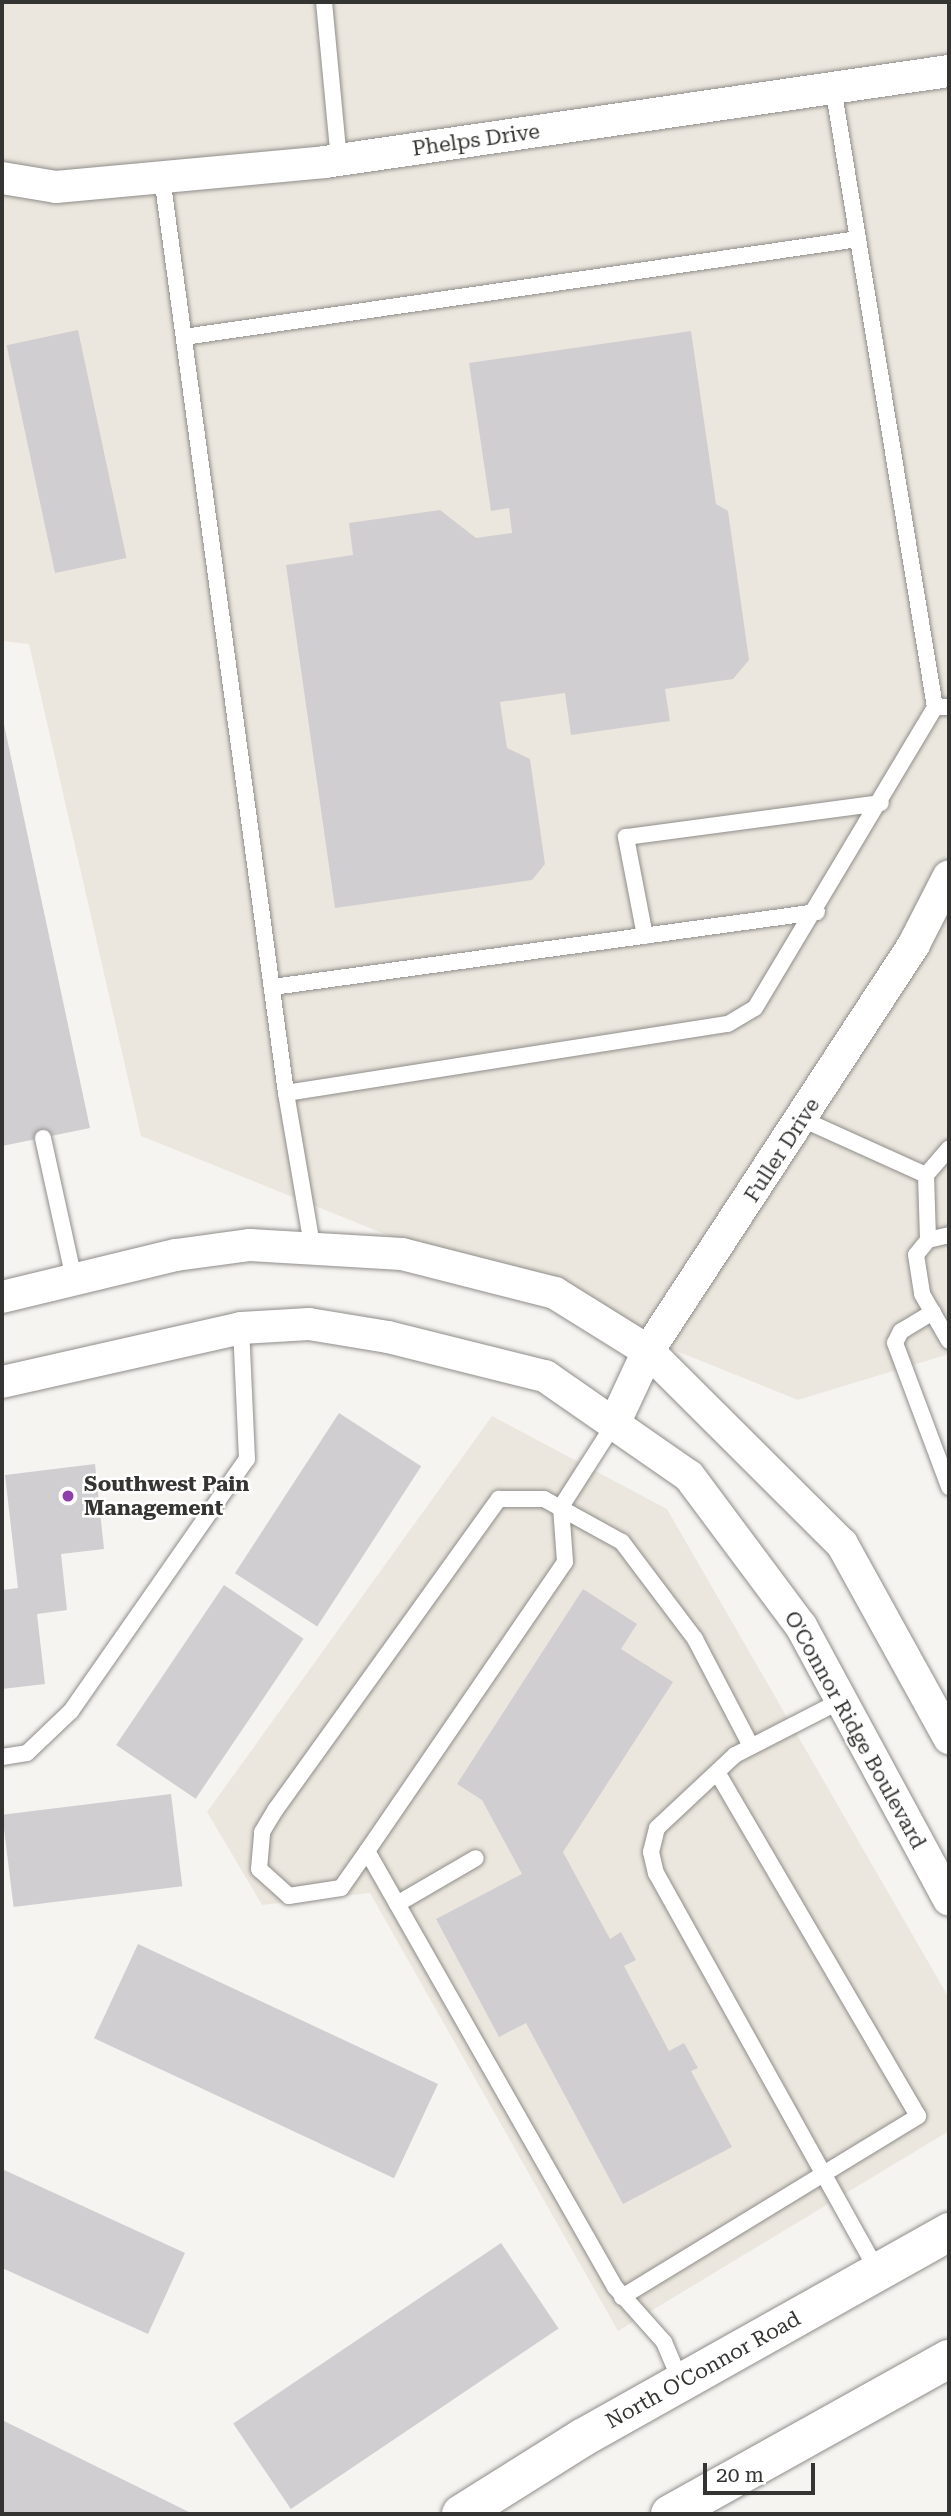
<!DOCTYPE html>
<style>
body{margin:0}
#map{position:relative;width:951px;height:2516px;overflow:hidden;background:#f6f4f1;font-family:"Roboto Serif",serif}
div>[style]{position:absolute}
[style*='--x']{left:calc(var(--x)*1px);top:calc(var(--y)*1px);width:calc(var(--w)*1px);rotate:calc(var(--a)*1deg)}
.built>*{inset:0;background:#ece7de}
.building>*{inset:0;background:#d0ced1;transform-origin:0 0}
.roads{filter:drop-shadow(0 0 2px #8f8d8a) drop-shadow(0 0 2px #8f8d8a)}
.lane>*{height:16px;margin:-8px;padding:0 8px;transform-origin:8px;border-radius:8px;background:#fff}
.street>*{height:32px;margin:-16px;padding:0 16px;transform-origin:16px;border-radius:16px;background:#fff}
.secondary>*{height:38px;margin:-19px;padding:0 19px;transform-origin:19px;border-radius:19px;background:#fff}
.dots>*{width:19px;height:19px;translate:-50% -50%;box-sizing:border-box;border:4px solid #fff;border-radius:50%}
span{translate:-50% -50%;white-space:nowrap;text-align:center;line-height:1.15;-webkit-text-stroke:5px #fff;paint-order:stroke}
.street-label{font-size:21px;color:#343432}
.poi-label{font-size:21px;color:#343432;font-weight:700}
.left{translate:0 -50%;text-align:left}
.frame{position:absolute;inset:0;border:4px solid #343432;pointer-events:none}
.scale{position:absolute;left:703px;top:2463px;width:112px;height:32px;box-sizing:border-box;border:4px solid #343432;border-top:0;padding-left:9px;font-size:21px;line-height:24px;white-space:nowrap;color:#343432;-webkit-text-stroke:5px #fff;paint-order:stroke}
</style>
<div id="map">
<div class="built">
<i style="clip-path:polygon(2px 2px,949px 2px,949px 1354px,798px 1400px,141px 1136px,29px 644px,2px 641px)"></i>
<i style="clip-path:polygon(492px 1416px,667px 1509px,949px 1998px,949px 2131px,618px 2331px,370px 1893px,262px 1905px,207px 1812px)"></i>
</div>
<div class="building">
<i style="left:78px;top:330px;width:233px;height:73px;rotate:78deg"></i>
<i style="clip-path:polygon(691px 331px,716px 504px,728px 511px,749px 660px,733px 679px,665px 689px,670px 721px,571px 735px,565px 693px,500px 702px,507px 748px,530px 759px,545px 864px,532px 880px,335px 908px,286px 565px,353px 555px,349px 523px,440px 510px,476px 538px,512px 533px,509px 508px,491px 511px,469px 363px)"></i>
<i style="clip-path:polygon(2px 715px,90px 1128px,2px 1146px)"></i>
<i style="left:339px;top:1413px;width:98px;height:191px;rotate:33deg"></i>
<i style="clip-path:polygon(95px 1464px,104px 1549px,61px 1554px,67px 1610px,37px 1614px,45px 1684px,2px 1689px,2px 1590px,18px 1588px,5px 1475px)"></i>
<i style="left:224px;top:1585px;width:96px;height:193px;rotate:34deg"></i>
<i style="clip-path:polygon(583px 1589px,637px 1624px,621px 1649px,673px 1682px,563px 1852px,610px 1939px,621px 1932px,636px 1960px,624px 1966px,669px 2051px,684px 2043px,698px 2068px,691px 2071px,732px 2147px,623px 2204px,526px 2023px,499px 2037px,436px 1919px,522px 1874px,482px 1800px,457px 1784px)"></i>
<i style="left:171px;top:1794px;width:93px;height:170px;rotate:83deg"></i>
<i style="left:138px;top:1944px;width:331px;height:104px;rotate:25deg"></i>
<i style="clip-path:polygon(2px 2169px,185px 2253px,148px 2334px,2px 2268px)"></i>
<i style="left:501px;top:2243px;width:103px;height:323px;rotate:56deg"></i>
<i style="clip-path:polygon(2px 2420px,193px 2514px,2px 2514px)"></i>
</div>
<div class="roads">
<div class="lane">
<i style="--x:324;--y:2;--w:159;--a:84.6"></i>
<i style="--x:833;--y:87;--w:628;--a:80.66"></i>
<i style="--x:162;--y:177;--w:924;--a:82.29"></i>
<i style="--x:184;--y:337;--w:681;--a:-8.27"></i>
<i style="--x:645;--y:936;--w:101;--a:-100.9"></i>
<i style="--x:626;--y:837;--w:257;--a:-7.6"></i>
<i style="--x:273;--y:987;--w:549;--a:-7.85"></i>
<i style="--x:802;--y:1119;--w:136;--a:24.3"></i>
<i style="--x:926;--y:1175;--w:35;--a:-49"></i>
<i style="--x:43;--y:1138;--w:144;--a:77.6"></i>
<i style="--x:926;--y:1175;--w:65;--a:88.2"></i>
<i style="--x:928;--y:1240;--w:22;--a:-13"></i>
<i style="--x:928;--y:1240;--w:19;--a:129"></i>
<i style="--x:916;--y:1255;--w:39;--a:81"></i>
<i style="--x:922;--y:1294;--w:54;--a:60.1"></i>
<i style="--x:312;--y:1245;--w:154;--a:-99.7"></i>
<i style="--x:286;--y:1093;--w:447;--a:-8.9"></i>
<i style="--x:728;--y:1024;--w:31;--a:-31"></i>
<i style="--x:755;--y:1008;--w:351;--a:-59.1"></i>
<i style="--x:935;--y:707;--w:14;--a:0"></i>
<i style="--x:933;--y:1312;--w:37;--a:149"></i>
<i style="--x:901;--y:1331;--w:13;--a:117"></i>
<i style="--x:895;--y:1343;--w:154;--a:69.4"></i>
<i style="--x:614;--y:1424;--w:98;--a:122.6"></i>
<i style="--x:561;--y:1507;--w:55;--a:85.8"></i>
<i style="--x:565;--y:1562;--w:350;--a:124.4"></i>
<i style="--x:367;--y:1851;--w:502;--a:60.37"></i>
<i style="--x:615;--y:2287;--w:74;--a:48.3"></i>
<i style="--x:664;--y:2342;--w:43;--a:67"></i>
<i style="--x:842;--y:1700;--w:120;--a:152.8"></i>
<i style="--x:735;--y:1755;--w:107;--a:136.9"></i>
<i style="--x:657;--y:1828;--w:25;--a:104"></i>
<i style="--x:651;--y:1852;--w:22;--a:77"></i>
<i style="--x:656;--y:1873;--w:457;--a:60.9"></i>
<i style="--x:2;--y:1757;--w:25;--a:-9"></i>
<i style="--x:27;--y:1753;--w:61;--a:-43.7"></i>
<i style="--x:71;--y:1711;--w:307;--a:-55.1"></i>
<i style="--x:247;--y:1459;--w:131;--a:-92.6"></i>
<i style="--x:367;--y:1851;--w:45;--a:125.1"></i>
<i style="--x:341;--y:1888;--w:53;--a:171.3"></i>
<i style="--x:289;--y:1896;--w:40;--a:-138"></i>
<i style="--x:259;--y:1869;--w:37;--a:-85"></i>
<i style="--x:262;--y:1832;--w:27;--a:-59"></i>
<i style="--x:276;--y:1809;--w:382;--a:-54.3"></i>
<i style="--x:499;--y:1499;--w:45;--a:0"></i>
<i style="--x:544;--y:1499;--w:89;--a:28.9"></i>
<i style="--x:622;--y:1542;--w:121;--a:53"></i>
<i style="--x:695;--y:1639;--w:121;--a:62.4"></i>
<i style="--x:397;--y:1904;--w:91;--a:-30.2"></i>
<i style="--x:622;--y:2297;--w:347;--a:-31.4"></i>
<i style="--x:918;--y:2116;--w:398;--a:-120.3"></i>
</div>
<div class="street">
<i style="--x:2;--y:178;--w:55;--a:9.5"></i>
<i style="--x:56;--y:187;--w:270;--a:-5.3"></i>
<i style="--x:325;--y:162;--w:631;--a:-8.3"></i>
<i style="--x:2;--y:1297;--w:179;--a:-13.6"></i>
<i style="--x:176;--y:1255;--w:75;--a:-7.7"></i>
<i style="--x:250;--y:1245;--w:152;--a:3.4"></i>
<i style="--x:402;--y:1254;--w:158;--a:14.3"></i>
<i style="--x:555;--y:1293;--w:110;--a:31.9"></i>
<i style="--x:648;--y:1351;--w:274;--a:44.9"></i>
<i style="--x:842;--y:1544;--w:222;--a:61.1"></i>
<i style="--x:2;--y:1382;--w:245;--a:-12.7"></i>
<i style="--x:241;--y:1328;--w:68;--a:-3.4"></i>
<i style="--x:309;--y:1324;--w:80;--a:9.3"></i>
<i style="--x:388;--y:1337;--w:162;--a:14"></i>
<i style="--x:545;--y:1376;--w:175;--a:34.8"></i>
<i style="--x:689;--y:1476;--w:187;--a:53.3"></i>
<i style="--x:801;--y:1626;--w:311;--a:61.6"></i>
<i style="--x:614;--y:1424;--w:81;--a:-65"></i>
<i style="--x:648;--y:1351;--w:486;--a:-56.8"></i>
<i style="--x:914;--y:944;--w:76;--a:-62.8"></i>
</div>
<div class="secondary">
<i style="--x:461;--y:2514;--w:143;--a:-32.1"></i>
<i style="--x:582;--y:2438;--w:421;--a:-29.3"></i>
<i style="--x:670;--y:2514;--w:319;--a:-29.1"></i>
</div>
</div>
<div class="dots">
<i style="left:68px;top:1496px;background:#913ead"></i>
</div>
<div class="street-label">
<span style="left:476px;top:140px;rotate:-8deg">Phelps Drive</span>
<span style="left:782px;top:1150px;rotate:-57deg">Fuller Drive</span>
<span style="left:855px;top:1730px;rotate:61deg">O'Connor Ridge Boulevard</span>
<span style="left:703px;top:2370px;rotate:-29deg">North O'Connor Road</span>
</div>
<div class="poi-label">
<span class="left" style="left:84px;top:1496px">Southwest Pain<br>Management</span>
</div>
<div class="frame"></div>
<div class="scale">20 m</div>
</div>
